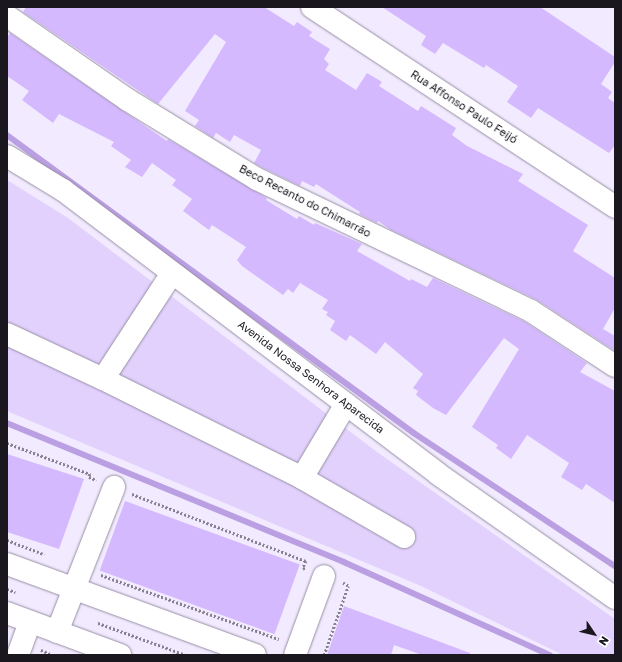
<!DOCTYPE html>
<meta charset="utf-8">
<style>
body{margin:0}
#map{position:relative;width:622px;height:662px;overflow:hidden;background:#f2eafe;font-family:"Golos Text",sans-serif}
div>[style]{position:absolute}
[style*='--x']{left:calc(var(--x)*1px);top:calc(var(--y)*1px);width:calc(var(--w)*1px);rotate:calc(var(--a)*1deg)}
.green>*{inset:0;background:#e2d1fd}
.stream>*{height:5.5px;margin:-2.75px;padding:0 2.75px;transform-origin:2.75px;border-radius:2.75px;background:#bb9fe3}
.building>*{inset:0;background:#d5b9ff;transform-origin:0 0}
.path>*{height:2.5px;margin-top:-1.25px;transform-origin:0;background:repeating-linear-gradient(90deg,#888290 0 2px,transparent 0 4px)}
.roads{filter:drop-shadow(0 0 1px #978fa5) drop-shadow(0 0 1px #978fa5)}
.minor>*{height:22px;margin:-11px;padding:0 11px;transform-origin:11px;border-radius:11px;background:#fff}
span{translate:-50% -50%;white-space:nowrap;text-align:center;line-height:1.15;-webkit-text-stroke:4px #fff;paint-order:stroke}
.street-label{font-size:11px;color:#1a171f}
.frame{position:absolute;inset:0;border:8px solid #1a171f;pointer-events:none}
.north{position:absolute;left:574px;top:614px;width:40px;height:40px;-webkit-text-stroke:3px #fff;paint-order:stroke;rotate:125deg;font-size:11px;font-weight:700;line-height:16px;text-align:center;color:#1a171f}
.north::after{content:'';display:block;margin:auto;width:14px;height:18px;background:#1a171f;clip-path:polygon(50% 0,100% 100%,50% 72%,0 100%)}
</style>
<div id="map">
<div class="green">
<i style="clip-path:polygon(7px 180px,68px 218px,377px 452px,615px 619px,615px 655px,563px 655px,421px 586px,7px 411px)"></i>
</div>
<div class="stream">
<i style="--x:7;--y:135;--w:504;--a:36.21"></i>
<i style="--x:414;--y:433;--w:241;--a:33.5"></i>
<i style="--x:7;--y:423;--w:365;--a:22.4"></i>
<i style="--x:344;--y:562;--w:226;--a:24.3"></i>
</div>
<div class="building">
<i style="clip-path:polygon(26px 7px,264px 7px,294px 26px,297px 22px,312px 32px,309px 36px,330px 49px,324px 59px,329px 64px,325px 70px,356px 90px,367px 73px,382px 82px,379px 86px,418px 111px,421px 106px,456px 128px,452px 135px,467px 146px,523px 174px,518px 181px,588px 225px,573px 251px,615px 278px,615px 308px,603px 329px,615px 336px,615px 351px,537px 300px,391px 230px,378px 221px,377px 223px,359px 214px,360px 212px,352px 207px,316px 184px,314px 187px,302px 181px,300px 186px,263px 168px,254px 163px,261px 150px,234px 135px,230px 142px,216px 133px,213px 138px,195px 126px,199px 120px,185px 111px,226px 42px,215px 34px,158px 104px,23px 12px)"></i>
<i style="clip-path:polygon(382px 7px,540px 7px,615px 57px,615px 62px,601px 84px,612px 92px,608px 98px,615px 103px,615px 145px,609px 153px,538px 108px,531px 118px,507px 102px,518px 86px,486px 65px,484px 68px,443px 43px,435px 54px,421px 45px,426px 36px)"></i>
<i style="clip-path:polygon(10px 33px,167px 141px,168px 139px,267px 198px,266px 200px,297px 219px,299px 216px,314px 225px,315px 223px,362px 244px,357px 251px,410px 281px,411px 279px,427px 287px,433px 278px,525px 322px,587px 363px,580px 372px,615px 391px,615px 503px,586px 484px,582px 490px,561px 477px,569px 463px,527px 435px,511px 459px,496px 448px,498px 445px,472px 427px,519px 349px,504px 338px,446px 415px,433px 408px,416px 395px,418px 391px,413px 388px,423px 374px,385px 342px,376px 354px,350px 335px,346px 341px,330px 330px,335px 321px,326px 315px,328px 312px,322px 309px,328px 300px,300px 283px,293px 293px,288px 289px,283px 295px,242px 266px,237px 260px,246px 247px,212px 225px,209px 230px,183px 211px,192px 199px,172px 185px,176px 180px,152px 163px,142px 177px,125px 167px,131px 160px,111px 146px,114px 142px,59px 114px,53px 123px,22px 100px,29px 91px,7px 76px,7px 38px)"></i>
<i style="clip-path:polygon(7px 454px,84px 479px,59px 549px,7px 532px)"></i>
<i style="left:125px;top:501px;width:186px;height:74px;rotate:20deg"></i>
<i style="clip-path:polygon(344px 606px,470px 653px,470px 655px,422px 655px,394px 645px,391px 655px,327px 655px)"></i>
</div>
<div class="path">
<i style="--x:7;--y:443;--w:89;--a:20.5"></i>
<i style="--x:90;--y:474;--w:3;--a:108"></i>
<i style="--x:89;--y:477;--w:8;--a:23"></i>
<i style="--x:132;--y:494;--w:186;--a:21.1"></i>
<i style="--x:306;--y:561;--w:8;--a:113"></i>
<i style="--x:303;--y:568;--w:3;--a:18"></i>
<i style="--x:7;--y:540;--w:40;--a:21"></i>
<i style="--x:101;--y:575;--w:189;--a:19.8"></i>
<i style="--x:7;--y:589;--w:9;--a:21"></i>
<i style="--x:98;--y:623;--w:94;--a:20"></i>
<i style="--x:41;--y:650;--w:13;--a:23"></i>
<i style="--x:324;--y:655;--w:73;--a:-70.8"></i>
<i style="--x:348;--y:586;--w:6;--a:-149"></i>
</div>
<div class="roads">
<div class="minor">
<i style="--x:312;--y:7;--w:363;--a:33.4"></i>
<i style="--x:7;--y:16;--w:147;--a:34.8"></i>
<i style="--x:128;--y:100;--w:151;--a:31.5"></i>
<i style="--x:257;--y:179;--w:304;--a:25.7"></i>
<i style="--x:531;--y:311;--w:100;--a:33.2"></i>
<i style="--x:7;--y:156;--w:66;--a:31.3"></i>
<i style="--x:63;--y:190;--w:470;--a:37.1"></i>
<i style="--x:438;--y:474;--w:216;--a:35"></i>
<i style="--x:7;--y:334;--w:106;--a:25.1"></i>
<i style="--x:103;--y:379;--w:222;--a:26.4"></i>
<i style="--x:302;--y:478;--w:118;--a:30"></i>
<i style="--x:103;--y:379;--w:126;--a:-56.9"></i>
<i style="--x:302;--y:478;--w:86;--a:-59.3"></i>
<i style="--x:7;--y:564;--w:264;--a:20.1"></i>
<i style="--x:7;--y:613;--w:121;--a:20.4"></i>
<i style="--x:57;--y:632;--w:156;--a:-68.5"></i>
<i style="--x:18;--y:655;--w:35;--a:-70"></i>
<i style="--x:295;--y:655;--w:84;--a:-69.8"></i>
</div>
</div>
<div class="street-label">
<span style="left:464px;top:107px;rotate:33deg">Rua Affonso Paulo Feijó</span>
<span style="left:305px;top:201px;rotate:27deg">Beco Recanto do Chimarrão</span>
<span style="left:311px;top:377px;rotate:37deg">Avenida Nossa Senhora Aparecida</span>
</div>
<div class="frame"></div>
<div class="north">N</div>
</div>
